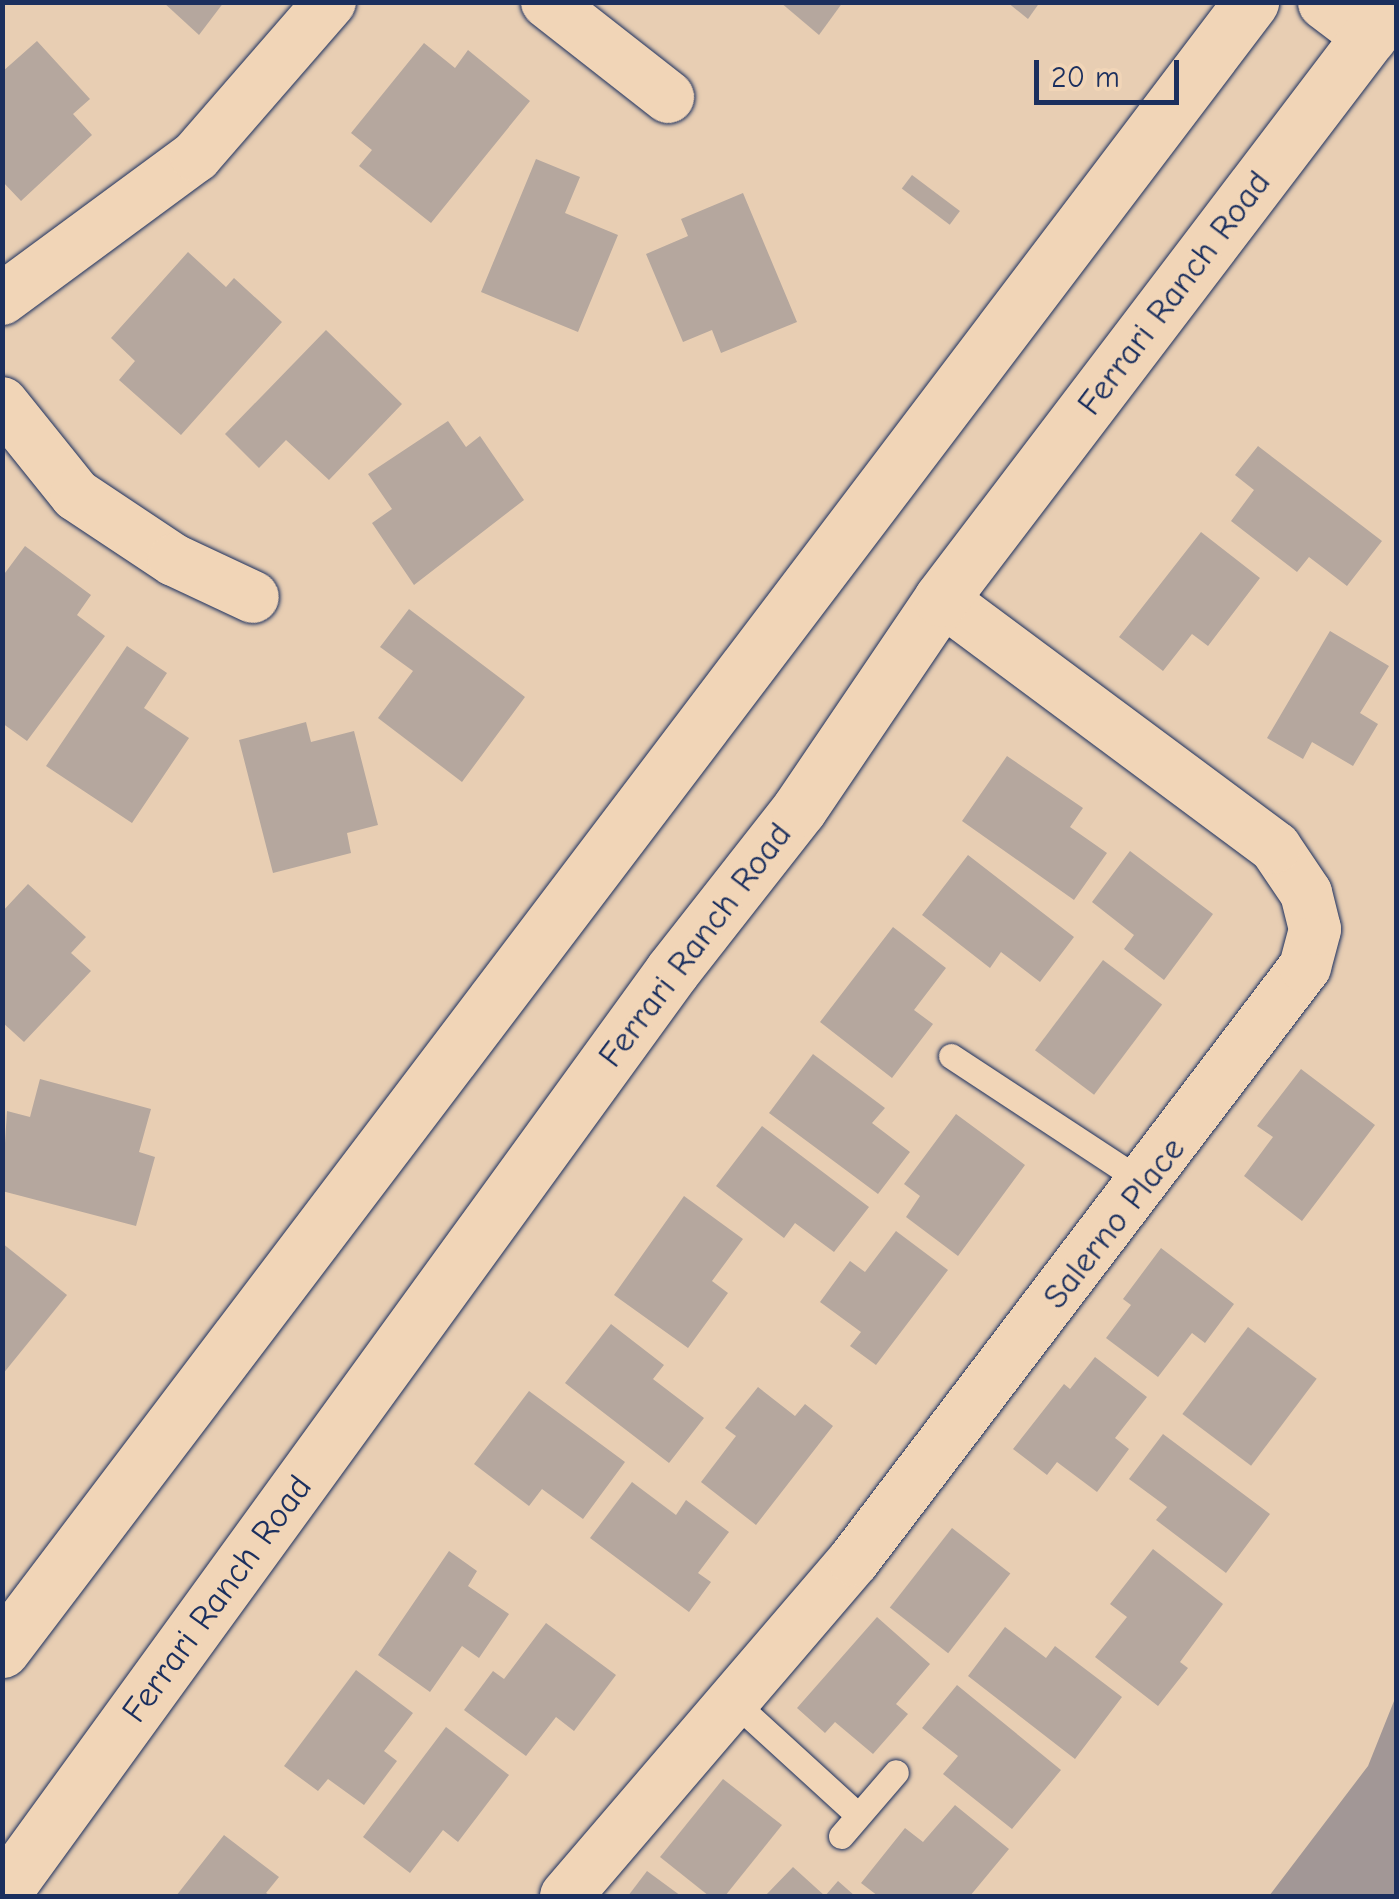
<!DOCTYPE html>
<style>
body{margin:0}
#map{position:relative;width:1399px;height:1899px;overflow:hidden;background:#e8ceb3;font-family:"Comic Neue",sans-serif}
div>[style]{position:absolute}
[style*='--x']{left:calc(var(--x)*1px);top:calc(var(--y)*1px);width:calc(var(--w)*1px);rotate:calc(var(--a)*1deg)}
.water>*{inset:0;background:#a29796}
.building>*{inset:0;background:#b5a79e;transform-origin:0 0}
.roads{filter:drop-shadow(0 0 2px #1b2f5e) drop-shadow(0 0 2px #1b2f5e)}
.service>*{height:25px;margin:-12.5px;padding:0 12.5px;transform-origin:12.5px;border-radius:12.5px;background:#f1d5b7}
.minor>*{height:52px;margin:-26px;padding:0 26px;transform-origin:26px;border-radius:26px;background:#f1d5b7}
.tertiary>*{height:55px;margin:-27.5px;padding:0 27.5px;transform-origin:27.5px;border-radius:27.5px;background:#f1d5b7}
span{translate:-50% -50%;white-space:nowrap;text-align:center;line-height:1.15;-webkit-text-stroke:8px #f1d5b7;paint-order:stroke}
.street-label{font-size:35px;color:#1b2f5e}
.frame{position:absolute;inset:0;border:5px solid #1b2f5e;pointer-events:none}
.scale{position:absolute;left:1034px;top:60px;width:145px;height:45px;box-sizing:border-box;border:5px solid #1b2f5e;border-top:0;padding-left:12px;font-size:30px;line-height:35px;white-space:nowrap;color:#1b2f5e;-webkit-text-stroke:8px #f1d5b7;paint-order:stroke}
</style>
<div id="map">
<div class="water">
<i style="clip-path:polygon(1396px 1696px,1396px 1896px,1269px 1896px,1368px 1766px)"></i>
</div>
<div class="building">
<i style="clip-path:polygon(163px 2px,224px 2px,199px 35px)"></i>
<i style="clip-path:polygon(780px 2px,843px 2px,819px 35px)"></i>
<i style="clip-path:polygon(1007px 2px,1040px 2px,1028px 19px)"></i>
<i style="clip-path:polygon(37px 41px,90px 99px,73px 114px,92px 135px,21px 201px,2px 181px,2px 72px)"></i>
<i style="clip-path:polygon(424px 43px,455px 68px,468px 50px,530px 101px,431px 223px,359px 166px,372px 150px,351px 133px)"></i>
<i style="clip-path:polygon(536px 159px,580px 177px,565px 213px,618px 235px,578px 332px,481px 292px)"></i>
<i style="left:912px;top:175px;width:60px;height:17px;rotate:37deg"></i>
<i style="clip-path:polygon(743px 193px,797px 322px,721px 353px,712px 330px,683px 342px,646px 254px,688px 236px,681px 219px)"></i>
<i style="clip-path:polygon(188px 252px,226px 287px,234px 278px,282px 322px,181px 435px,119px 380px,135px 361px,111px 338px)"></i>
<i style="clip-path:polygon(326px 330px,402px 404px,329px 480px,286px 440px,259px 468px,225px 434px)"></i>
<i style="clip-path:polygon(448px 421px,466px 447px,480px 436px,524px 500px,414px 585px,372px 523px,392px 509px,368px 474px)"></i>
<i style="clip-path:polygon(1258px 446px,1382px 541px,1347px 586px,1309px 557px,1297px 572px,1231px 521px,1254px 490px,1235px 475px)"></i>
<i style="clip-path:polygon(1201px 532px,1260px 578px,1208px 646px,1192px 634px,1163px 671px,1119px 637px)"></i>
<i style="clip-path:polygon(25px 546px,91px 595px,77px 615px,105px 636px,27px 741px,2px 723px,2px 577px)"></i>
<i style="clip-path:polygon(409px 609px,525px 697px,462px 782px,378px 718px,413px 671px,380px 647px)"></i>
<i style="clip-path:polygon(1330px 631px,1389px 666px,1360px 713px,1378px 724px,1353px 766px,1312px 742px,1303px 759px,1267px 738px)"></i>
<i style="clip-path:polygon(127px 646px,167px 673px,144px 708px,189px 738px,132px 823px,46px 766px)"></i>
<i style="clip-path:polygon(306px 722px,311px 742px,354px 731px,378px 825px,347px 833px,351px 853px,273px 873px,239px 740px)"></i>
<i style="clip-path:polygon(1007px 756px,1083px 808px,1070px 827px,1107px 853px,1074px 900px,962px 821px)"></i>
<i style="clip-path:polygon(1130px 851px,1213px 914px,1164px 980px,1124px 949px,1134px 935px,1092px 902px)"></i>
<i style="clip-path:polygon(968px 855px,1074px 937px,1040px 982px,1001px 952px,990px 968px,922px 915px)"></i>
<i style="clip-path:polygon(28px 884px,86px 937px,71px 953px,91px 971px,24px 1042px,2px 1022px,2px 912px)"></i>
<i style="clip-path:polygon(893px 927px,946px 968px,914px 1010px,933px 1024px,892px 1078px,820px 1022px)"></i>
<i style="left:1103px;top:960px;width:74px;height:113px;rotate:37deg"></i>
<i style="clip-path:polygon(813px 1054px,885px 1108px,872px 1123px,910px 1152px,878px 1194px,769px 1113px)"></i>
<i style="clip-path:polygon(1301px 1069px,1375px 1125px,1302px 1221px,1244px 1176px,1273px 1137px,1257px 1126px)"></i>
<i style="clip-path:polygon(40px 1079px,151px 1109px,139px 1152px,155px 1157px,136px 1226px,2px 1191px,7px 1111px,30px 1117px)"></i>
<i style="clip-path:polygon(956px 1114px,1025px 1165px,958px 1256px,906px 1217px,920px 1196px,904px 1184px)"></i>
<i style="clip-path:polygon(762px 1126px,869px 1207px,834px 1252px,795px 1223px,784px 1238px,716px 1186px)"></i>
<i style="clip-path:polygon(684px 1196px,743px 1239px,712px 1281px,728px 1293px,688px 1348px,614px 1295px)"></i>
<i style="clip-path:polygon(896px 1231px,948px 1270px,876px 1365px,850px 1346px,861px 1332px,820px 1302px,850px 1261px,865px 1272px)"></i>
<i style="clip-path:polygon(2px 1243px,67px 1295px,2px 1375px)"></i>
<i style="clip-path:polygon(1161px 1248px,1234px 1304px,1205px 1343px,1192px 1333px,1158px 1377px,1106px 1338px,1131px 1305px,1123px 1299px)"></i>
<i style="clip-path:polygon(611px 1324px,664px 1365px,653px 1379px,704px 1418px,669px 1463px,565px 1383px)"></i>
<i style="left:1248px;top:1327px;width:86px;height:109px;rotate:37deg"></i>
<i style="clip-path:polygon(1095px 1357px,1147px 1397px,1115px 1438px,1129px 1449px,1097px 1492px,1057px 1462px,1047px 1475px,1013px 1449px,1064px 1384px,1070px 1389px)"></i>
<i style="clip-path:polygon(758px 1387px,795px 1416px,805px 1404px,833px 1426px,756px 1525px,701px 1482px,736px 1436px,725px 1428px)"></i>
<i style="clip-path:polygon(529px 1391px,625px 1462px,583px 1519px,542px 1489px,529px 1506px,474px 1464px)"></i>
<i style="clip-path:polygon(1163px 1434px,1270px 1514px,1226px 1573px,1156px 1520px,1167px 1507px,1129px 1479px)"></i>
<i style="clip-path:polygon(632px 1482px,676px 1515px,686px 1500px,729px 1532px,698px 1573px,711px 1582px,689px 1612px,590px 1538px)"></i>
<i style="left:952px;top:1528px;width:74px;height:101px;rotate:38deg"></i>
<i style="clip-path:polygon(1153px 1549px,1223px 1604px,1180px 1662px,1188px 1668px,1158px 1706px,1095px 1657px,1127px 1617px,1110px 1604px)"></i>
<i style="clip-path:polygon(449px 1551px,477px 1571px,468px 1586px,509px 1614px,479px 1658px,462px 1646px,430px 1692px,378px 1655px)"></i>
<i style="clip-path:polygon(877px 1617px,930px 1664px,896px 1704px,908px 1714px,873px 1754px,835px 1722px,825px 1733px,797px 1708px)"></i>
<i style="clip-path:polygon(546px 1623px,616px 1675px,574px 1731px,556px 1717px,526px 1756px,464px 1710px,493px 1671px,504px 1679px)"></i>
<i style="clip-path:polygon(1005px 1627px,1046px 1658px,1055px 1646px,1122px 1697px,1075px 1759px,968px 1676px)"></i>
<i style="clip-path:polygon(356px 1670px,413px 1713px,384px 1751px,397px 1761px,364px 1805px,328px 1779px,318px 1791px,284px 1766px)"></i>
<i style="clip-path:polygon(957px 1685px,1061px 1770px,1012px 1829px,943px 1774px,958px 1756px,922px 1728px)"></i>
<i style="clip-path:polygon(446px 1727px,509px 1775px,458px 1842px,443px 1830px,410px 1873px,363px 1837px)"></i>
<i style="clip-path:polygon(723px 1779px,782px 1825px,725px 1896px,709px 1896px,660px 1857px)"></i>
<i style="clip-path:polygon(955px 1805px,1009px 1849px,970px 1896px,878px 1896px,861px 1883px,905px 1828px,923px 1842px)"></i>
<i style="clip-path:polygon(224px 1835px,279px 1877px,266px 1893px,271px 1896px,176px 1896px)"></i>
<i style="clip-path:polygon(793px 1867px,825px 1896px,838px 1881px,855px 1896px,765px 1896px)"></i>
<i style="clip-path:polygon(647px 1871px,681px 1896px,628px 1896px)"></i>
</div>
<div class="roads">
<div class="service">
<i style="--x:951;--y:1056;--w:231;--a:33.3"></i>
<i style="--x:733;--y:1701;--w:169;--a:42.4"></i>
<i style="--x:841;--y:1836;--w:84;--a:-49.3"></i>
</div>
<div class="minor">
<i style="--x:547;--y:2;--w:154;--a:38.1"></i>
<i style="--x:2;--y:299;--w:241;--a:-36.4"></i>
<i style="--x:196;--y:156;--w:204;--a:-49"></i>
<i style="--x:2;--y:403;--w:118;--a:51.2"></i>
<i style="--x:76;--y:495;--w:118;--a:33.6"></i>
<i style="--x:174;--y:560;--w:87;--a:25.1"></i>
<i style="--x:566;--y:1896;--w:443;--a:-49.4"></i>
<i style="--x:854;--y:1560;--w:745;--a:-52.75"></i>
<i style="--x:1305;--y:967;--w:39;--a:-75"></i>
<i style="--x:1315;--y:929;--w:37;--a:-104"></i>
<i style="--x:1306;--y:893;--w:55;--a:-124"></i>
<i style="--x:1275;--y:847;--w:416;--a:-143.4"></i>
</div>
<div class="tertiary">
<i style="--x:1325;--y:2;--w:56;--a:37.1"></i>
<i style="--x:2;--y:1650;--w:2068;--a:-52.84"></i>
<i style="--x:2;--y:1894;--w:1141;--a:-54.02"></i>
<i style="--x:672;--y:971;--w:206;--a:-51.9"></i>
<i style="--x:799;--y:809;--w:254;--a:-55.9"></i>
<i style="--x:941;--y:599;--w:750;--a:-52.75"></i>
</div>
</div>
<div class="street-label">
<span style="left:1174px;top:293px;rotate:-53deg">Ferrari Ranch Road</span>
<span style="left:695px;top:945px;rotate:-53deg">Ferrari Ranch Road</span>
<span style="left:1114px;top:1223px;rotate:-52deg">Salerno Place</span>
<span style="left:217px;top:1599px;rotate:-54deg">Ferrari Ranch Road</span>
</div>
<div class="frame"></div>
<div class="scale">20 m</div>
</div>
